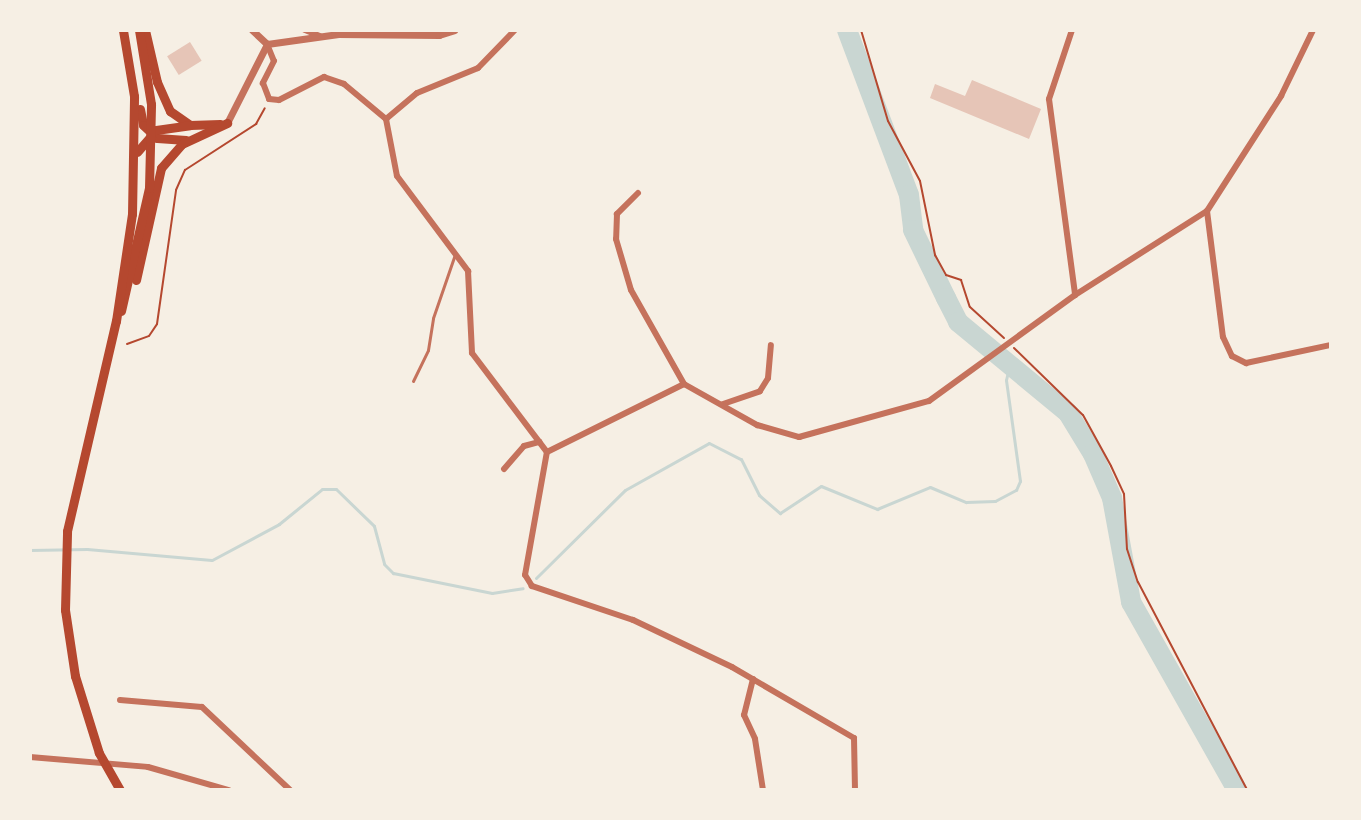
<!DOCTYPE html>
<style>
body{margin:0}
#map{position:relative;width:1361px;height:820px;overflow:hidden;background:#f6efe4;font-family:"Roboto Serif",serif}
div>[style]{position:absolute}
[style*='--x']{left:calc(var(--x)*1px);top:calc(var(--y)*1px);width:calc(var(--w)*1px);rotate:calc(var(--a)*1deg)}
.stream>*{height:3px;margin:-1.5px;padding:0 1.5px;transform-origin:1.5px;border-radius:1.5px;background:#c9d6d2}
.river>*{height:20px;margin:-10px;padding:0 10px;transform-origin:10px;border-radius:10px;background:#c9d6d2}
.building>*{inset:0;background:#e6c5b7;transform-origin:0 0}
.path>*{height:2px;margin:-1px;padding:0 1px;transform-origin:1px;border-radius:1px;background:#b5482f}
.service>*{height:3px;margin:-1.5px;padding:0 1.5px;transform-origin:1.5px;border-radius:1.5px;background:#c5725c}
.minor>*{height:6px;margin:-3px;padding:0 3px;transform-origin:3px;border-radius:3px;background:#c5725c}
.tertiary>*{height:7px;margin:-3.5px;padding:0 3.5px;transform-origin:3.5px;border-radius:3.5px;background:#c5725c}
.primary>*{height:9px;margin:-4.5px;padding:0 4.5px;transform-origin:4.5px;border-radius:4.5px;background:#b5482f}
span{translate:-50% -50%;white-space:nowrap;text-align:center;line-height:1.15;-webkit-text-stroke:8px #f6efe4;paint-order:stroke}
.frame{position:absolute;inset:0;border:32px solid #f6efe4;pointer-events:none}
</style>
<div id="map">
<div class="stream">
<i style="--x:30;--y:550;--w:57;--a:-1"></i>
<i style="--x:87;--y:549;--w:125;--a:5"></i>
<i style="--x:212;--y:560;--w:76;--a:-28.2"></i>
<i style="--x:279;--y:524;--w:55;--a:-39.1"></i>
<i style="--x:322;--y:489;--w:14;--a:0"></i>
<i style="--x:336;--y:489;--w:53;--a:44.2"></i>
<i style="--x:374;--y:526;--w:39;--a:75"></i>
<i style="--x:384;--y:564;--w:13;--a:45"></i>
<i style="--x:393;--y:573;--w:101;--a:11.4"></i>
<i style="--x:492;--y:593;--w:31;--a:-9"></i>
<i style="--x:536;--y:578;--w:125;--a:-44.7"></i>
<i style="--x:625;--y:490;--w:96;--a:-29.2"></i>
<i style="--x:709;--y:443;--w:36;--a:27"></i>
<i style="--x:741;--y:459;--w:40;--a:63.4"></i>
<i style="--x:759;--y:495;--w:28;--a:41"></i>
<i style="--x:780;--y:513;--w:49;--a:-33.4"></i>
<i style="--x:821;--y:486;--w:61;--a:22.3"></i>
<i style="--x:877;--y:509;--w:57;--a:-22.5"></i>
<i style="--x:930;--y:487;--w:39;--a:23"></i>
<i style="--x:966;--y:502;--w:29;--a:-2"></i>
<i style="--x:995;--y:501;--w:24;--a:-28"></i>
<i style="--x:1016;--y:490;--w:10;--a:-66"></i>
<i style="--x:1020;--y:481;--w:102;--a:-97.9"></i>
<i style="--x:1006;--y:380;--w:17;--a:-77"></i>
</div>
<div class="river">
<i style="--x:847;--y:30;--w:176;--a:69.4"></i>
<i style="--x:909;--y:195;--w:35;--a:83"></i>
<i style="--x:913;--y:230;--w:76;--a:64.1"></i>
<i style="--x:946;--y:298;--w:27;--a:63"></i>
<i style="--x:958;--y:322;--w:143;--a:39.6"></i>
<i style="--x:1068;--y:413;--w:48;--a:58.6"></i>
<i style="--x:1093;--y:454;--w:48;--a:66.6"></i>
<i style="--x:1112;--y:498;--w:106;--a:79.6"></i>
<i style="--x:1131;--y:602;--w:216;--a:60.6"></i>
</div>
<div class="building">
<i style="left:190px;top:42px;width:22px;height:27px;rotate:58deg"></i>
<i style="clip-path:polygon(972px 80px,1041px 109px,1029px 139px,930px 98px,935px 84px,965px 96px)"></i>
</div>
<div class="path">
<i style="--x:861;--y:30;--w:95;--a:73.5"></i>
<i style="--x:888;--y:121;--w:68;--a:61.9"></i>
<i style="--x:920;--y:181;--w:76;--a:78.5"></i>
<i style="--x:935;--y:255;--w:23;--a:61"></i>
<i style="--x:946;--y:275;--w:16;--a:18"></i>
<i style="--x:961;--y:280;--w:28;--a:72"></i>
<i style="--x:970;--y:307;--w:46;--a:42.4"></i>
<i style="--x:127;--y:344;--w:23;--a:-20"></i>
<i style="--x:149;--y:336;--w:14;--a:-56"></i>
<i style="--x:157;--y:324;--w:135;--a:-81.9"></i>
<i style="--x:176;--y:190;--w:22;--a:-66"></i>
<i style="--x:185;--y:170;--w:85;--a:-32.9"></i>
<i style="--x:256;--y:124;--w:18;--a:-61"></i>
<i style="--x:1014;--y:348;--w:96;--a:44.2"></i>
<i style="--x:1083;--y:415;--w:58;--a:61.2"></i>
<i style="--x:1111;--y:466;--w:31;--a:65"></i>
<i style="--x:1124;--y:494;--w:55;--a:86.9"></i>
<i style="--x:1127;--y:549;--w:35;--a:72"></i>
<i style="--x:1138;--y:582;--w:235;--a:62.3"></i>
</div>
<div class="service">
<i style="--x:413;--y:381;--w:34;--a:-64"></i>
<i style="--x:428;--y:350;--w:32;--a:-81"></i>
<i style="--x:433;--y:318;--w:68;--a:-71"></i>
</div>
<div class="minor">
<i style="--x:305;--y:30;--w:16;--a:22"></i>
<i style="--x:1072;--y:30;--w:73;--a:108.4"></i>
<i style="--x:1049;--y:99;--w:198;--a:82.4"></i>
<i style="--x:267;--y:44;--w:18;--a:68"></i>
<i style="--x:274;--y:61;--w:25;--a:117"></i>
<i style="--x:263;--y:83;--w:17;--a:69"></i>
<i style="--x:269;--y:99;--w:10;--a:6"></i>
<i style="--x:279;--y:100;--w:51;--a:-27.1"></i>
<i style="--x:324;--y:77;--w:21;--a:19"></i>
<i style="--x:344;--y:84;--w:55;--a:39.8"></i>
<i style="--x:386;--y:119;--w:58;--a:79.1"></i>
<i style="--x:397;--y:176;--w:119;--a:53.2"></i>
<i style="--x:468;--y:271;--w:82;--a:87.2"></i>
<i style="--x:472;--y:353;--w:124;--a:52.9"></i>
<i style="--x:386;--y:119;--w:40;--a:-40"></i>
<i style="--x:417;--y:93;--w:66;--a:-22.3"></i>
<i style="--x:478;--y:68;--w:53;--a:-45.8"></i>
<i style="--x:638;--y:193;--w:30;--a:135"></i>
<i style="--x:617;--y:214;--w:25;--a:92"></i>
<i style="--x:616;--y:239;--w:53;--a:73.6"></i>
<i style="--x:631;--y:290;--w:108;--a:60.6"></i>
<i style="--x:1207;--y:211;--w:127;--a:82.8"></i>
<i style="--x:1223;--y:337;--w:21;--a:65"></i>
<i style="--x:1232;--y:356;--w:16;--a:27"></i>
<i style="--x:1246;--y:363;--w:87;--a:-12"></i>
<i style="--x:723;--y:404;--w:39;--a:-19"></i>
<i style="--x:760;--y:391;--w:15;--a:-58"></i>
<i style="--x:768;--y:378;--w:33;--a:-85"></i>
<i style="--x:504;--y:469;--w:30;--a:-49"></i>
<i style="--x:524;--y:446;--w:16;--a:-15"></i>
<i style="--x:753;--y:679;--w:37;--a:104"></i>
<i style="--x:744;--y:715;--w:26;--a:65"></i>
<i style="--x:755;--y:739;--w:52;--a:81.1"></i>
<i style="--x:120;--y:700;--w:82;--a:4.9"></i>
<i style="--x:202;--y:707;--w:121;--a:43.3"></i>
<i style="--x:30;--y:757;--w:118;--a:4.8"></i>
<i style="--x:148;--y:767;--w:84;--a:15.9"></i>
<i style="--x:855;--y:790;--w:52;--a:-91.1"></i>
<i style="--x:854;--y:738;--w:141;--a:-149.8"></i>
<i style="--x:732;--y:667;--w:110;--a:-154.6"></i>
<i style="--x:633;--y:620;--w:107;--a:-161.4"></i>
<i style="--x:532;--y:586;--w:13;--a:-122"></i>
<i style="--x:525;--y:575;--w:125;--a:-79.9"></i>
<i style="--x:547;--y:452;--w:153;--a:-26.4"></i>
<i style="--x:684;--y:384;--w:84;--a:29.3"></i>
<i style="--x:757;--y:425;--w:44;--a:15.9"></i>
<i style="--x:799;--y:437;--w:135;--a:-15.5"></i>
<i style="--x:929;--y:401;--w:180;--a:-36"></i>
<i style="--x:1075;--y:295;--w:156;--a:-32.5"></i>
<i style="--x:1207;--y:211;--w:137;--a:-57.2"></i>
<i style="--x:1281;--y:96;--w:73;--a:-64.1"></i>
</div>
<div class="tertiary">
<i style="--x:252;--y:30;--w:21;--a:43"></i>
<i style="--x:227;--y:123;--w:89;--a:-63.1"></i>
<i style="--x:267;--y:44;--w:72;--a:-8"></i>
<i style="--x:338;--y:34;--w:101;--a:0.6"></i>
<i style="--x:439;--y:35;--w:16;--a:-18"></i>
</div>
<div class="primary">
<i style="--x:145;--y:30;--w:53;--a:77"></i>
<i style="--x:157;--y:82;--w:32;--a:66"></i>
<i style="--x:170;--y:111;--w:24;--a:35"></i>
<i style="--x:190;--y:125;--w:30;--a:-2"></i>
<i style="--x:140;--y:109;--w:16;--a:79"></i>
<i style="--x:143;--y:125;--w:19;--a:43"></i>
<i style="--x:157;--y:138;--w:29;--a:4"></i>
<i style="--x:137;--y:152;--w:29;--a:-49"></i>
<i style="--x:156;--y:130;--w:34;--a:-8"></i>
<i style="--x:136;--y:280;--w:115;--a:-77.4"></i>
<i style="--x:161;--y:168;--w:32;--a:-49"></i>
<i style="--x:182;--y:144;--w:50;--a:-25"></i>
<i style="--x:121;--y:311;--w:126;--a:-77.2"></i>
<i style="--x:149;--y:188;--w:84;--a:-88.6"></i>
<i style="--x:151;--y:104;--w:75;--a:-99.2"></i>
<i style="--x:120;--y:790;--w:43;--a:-119.6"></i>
<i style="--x:99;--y:753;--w:81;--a:-107.3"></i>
<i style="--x:75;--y:676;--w:67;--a:-98.6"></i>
<i style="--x:65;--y:610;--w:79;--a:-88.5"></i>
<i style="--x:67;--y:531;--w:216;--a:-76.9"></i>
<i style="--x:116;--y:321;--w:108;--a:-81.5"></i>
<i style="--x:132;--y:214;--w:118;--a:-89"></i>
<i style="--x:134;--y:96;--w:67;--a:-99.5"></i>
</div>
<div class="frame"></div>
</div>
